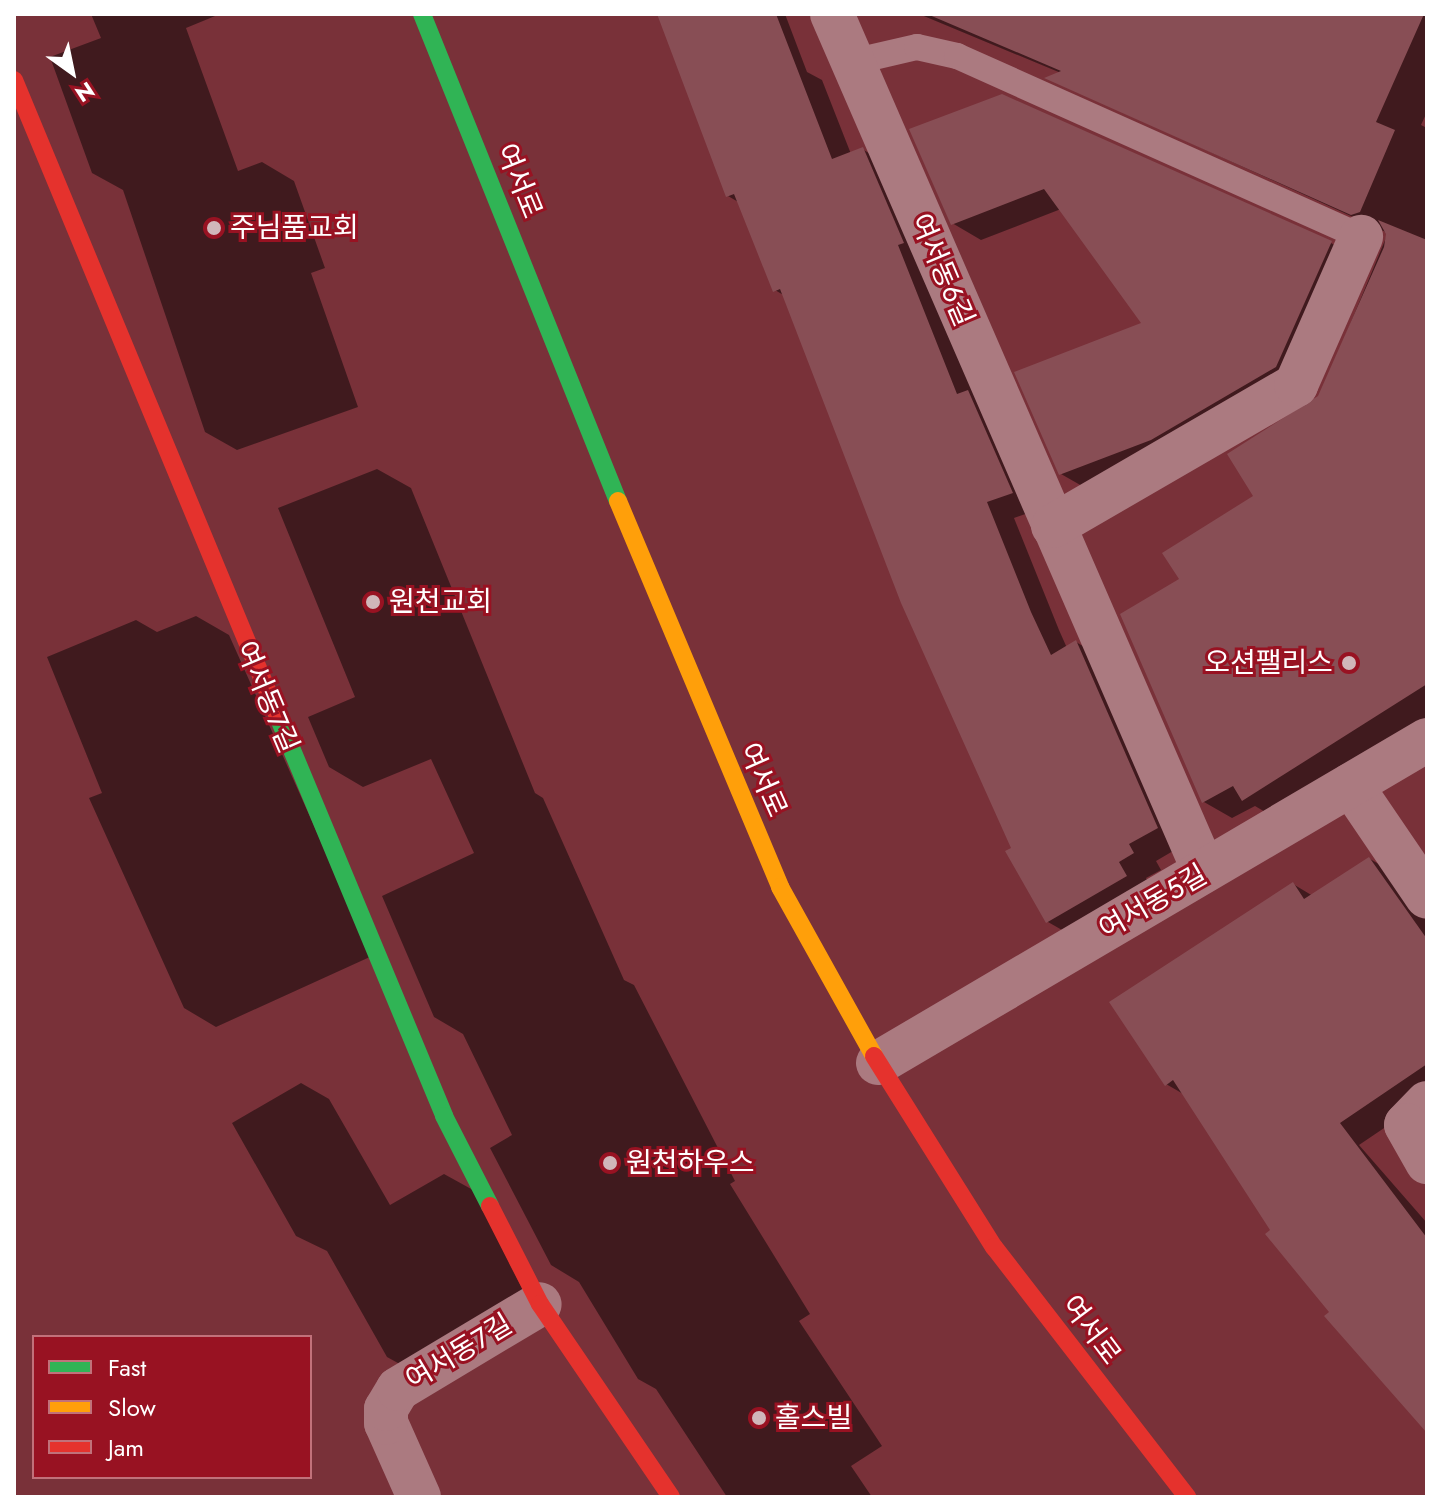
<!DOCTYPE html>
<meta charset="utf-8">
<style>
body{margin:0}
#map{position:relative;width:1441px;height:1511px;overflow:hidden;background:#793139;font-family:Jost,"Noto Sans KR",sans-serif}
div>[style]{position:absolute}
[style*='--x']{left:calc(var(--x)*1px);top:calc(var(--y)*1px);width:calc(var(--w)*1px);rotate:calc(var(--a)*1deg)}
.shadow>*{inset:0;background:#0007}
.building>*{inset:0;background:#884e55}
.lane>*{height:26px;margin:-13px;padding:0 13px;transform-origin:13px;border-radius:13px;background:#ab7a80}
.street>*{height:44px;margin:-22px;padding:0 22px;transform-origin:22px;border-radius:22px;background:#ab7a80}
.fast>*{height:18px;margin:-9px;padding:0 9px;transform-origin:9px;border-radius:9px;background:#30b455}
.slow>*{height:18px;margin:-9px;padding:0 9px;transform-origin:9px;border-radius:9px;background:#ff9f0a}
.jam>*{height:18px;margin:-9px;padding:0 9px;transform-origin:9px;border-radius:9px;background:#e5322d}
.dots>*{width:22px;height:22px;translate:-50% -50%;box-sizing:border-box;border:4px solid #981222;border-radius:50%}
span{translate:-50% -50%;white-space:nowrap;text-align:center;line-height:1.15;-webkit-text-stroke:6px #981222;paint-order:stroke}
.street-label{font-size:28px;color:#fff}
.poi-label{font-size:28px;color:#fff}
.left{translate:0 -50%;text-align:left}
.right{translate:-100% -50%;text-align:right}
.frame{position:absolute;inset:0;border:16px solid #fff;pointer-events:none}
.legend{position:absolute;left:32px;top:1335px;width:280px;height:144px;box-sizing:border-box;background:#981222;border:2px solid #c1717a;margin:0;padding:10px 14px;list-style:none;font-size:24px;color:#fff}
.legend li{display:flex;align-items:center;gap:16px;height:40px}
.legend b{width:40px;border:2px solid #c1717a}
.north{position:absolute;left:32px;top:32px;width:80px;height:80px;-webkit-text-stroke:6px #981222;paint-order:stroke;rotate:147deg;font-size:22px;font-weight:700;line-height:32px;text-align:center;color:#fff}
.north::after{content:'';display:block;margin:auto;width:28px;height:36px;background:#fff;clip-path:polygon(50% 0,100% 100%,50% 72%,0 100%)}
</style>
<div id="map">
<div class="shadow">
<i style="clip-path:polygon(91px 14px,220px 14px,186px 28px,238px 171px,262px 162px,294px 181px,325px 268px,311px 273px,358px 407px,237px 450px,205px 432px,123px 190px,92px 173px,50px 57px,101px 38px)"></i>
<i style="clip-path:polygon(659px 14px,785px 14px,807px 72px,822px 80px,851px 154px,862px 149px,891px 166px,1040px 509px,1014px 518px,1059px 630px,1067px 648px,1076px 642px,1105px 659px,1185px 844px,1156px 861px,1161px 870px,1146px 878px,1154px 893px,1076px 938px,1048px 922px,1013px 848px,785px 296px,775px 290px,740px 203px,728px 196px)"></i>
<i style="clip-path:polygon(919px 14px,1427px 14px,1427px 112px,1421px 125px,1427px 128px,1427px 717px,1272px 816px,1255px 806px,1232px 818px,1204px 802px,1182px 580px,1256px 497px,1320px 397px,1388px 233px,1049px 78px,1061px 73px)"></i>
<i style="clip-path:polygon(912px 130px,1331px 243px,1359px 259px,1305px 383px,1089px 490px,1061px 474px,1144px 324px,1061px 209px,981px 240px,952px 223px)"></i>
<i style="clip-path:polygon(377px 469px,411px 488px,535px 793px,543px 798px,624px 980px,634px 985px,735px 1181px,730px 1184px,810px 1314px,799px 1321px,882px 1446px,851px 1466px,872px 1497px,727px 1497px,656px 1389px,638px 1379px,579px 1282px,551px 1265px,490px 1148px,512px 1135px,463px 1034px,434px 1017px,382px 896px,474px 853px,431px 759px,363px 787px,329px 767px,308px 717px,355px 697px,278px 508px)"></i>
<i style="clip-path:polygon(196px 616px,229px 635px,372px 956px,216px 1027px,184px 1008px,89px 798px,102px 793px,47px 657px,136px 620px,157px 632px)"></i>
<i style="clip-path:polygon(1370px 859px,1398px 875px,1427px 916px,1427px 1099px,1359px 1145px,1427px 1223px,1427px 1430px,1331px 1312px,1185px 1095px,1166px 1084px,1293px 884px,1313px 896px)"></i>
<i style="clip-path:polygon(301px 1083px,329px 1099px,390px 1205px,444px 1174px,473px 1190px,532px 1308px,416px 1373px,387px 1357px,327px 1251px,296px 1236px,232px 1123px)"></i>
</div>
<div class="building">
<i style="clip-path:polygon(657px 14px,776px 14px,832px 159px,863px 147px,904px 243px,898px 245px,957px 394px,968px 390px,1013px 493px,987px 502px,1031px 612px,1051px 655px,1076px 640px,1158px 828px,1129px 844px,1134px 853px,1119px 862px,1127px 876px,1046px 923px,1005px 851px,1011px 848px,901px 603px,780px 289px,773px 292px,734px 194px,726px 197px)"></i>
<i style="clip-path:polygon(927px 14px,1424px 14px,1376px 122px,1395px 130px,1360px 212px,1351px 215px,1044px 78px,1061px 71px)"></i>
<i style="clip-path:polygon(1002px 94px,1332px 241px,1276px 367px,1151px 440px,1059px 475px,1014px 372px,1141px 323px,1044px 189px,951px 225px,909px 129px)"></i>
<i style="clip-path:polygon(1378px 220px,1427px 240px,1427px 684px,1242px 801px,1233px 786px,1202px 803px,1120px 614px,1179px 579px,1162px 553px,1253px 496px,1227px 454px,1318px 396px,1384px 247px,1386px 234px)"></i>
<i style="clip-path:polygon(1369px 857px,1427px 939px,1427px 1064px,1340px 1123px,1427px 1238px,1427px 1433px,1324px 1316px,1329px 1312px,1265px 1234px,1270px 1230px,1173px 1080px,1165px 1086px,1109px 1002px,1293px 882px,1304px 899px)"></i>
</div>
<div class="lane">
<i style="--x:852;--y:62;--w:67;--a:-13"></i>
<i style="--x:917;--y:47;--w:41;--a:12.7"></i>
<i style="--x:957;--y:56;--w:443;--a:24.1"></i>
</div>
<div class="street">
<i style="--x:832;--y:14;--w:934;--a:66.54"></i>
<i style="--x:1053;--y:526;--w:281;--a:-30.1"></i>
<i style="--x:1296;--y:385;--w:162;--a:-66.3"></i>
<i style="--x:1351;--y:785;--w:135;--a:55.8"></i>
<i style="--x:878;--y:1063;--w:637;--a:-30.47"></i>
<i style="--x:1427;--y:1103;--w:30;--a:134"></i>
<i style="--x:1406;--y:1125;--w:43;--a:60.4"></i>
<i style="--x:419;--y:1497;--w:81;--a:-114"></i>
<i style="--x:386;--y:1423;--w:14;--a:-90"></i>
<i style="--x:386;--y:1409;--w:23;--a:-59"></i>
<i style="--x:398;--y:1389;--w:165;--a:-30.9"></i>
</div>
<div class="fast">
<i style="--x:422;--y:14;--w:525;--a:68.08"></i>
<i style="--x:277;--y:714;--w:435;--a:67.4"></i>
<i style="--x:444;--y:1116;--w:101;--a:62.9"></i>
</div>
<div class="slow">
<i style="--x:618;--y:501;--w:419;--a:67.2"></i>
<i style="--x:780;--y:887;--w:193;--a:60.9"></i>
</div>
<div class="jam">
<i style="--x:14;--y:80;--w:686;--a:67.47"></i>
<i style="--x:874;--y:1056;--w:226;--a:57.9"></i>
<i style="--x:994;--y:1247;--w:316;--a:52.3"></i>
<i style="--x:490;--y:1206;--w:110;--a:63"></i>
<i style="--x:540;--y:1304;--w:233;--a:55.8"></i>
</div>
<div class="dots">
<i style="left:214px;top:228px;background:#d0b7ba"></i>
<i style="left:373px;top:602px;background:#d0b7ba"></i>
<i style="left:1349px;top:663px;background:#d0b7ba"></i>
<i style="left:610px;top:1163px;background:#d0b7ba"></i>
<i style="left:759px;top:1418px;background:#d0b7ba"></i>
</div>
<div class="street-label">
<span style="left:519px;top:181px;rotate:68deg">여서로</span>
<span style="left:942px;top:270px;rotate:67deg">여서동6길</span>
<span style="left:267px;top:697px;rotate:67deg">여서동7길</span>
<span style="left:763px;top:780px;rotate:66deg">여서로</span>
<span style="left:1153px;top:902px;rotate:-30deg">여서동5길</span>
<span style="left:1091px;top:1330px;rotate:53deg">여서로</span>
<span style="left:459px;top:1352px;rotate:-31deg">여서동7길</span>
</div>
<div class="poi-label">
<span class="left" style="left:230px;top:228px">주님품교회</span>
<span class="left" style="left:389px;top:602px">원천교회</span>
<span class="right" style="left:1333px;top:663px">오션팰리스</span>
<span class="left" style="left:626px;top:1163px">원천하우스</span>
<span class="left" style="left:775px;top:1418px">홀스빌</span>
</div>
<div class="frame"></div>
<ul class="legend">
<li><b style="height:10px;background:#30b455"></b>Fast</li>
<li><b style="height:10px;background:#ff9f0a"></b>Slow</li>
<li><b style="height:10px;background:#e5322d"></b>Jam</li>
</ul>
<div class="north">N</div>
</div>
